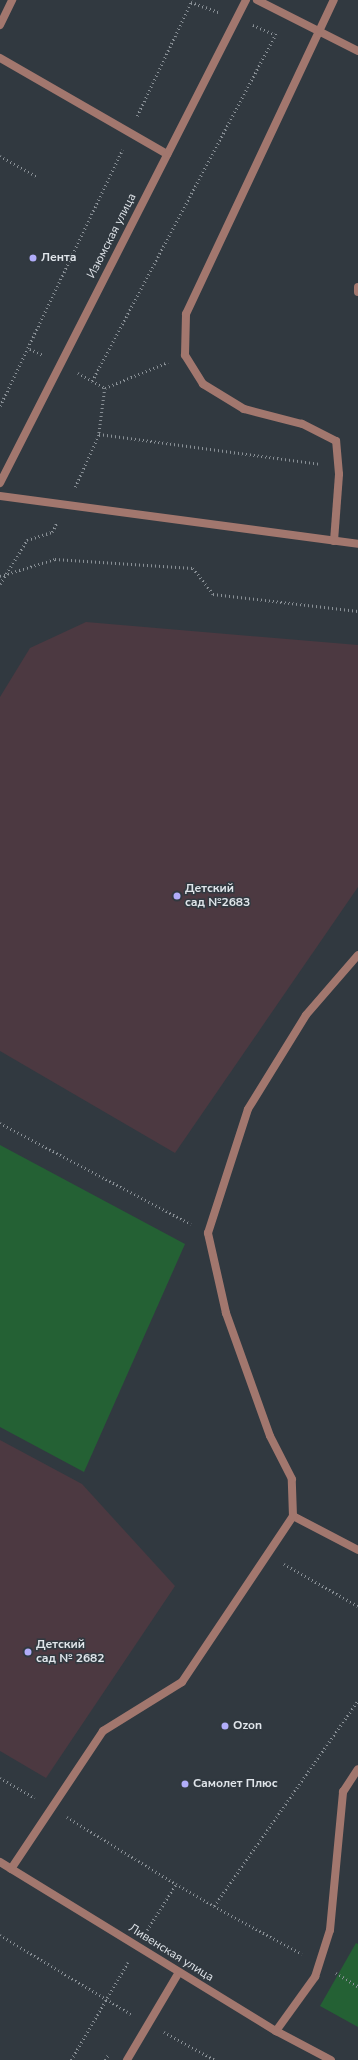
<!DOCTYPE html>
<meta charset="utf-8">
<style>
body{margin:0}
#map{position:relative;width:358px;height:2060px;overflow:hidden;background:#313940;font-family:"Nunito Sans",sans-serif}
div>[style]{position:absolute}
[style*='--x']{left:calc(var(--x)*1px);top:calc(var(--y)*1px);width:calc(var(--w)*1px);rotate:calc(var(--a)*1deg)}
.education>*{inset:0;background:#4c3941}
.green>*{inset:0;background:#246134}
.path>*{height:2.5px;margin-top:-1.25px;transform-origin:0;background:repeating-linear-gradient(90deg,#899096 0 1px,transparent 0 4px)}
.service>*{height:8px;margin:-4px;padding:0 4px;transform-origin:4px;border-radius:4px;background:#a2776e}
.minor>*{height:8px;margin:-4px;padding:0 4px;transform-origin:4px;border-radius:4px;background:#a2776e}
.tertiary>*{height:8px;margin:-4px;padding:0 4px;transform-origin:4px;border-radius:4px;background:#a2776e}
.dots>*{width:11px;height:11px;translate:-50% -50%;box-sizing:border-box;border:2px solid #313940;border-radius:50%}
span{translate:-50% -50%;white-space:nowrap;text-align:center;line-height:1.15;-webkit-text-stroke:3px #313940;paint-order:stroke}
.street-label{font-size:12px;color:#e0e5ea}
.poi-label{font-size:12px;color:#e0e5ea;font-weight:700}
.left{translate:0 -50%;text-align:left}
</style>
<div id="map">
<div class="education">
<i style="clip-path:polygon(86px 622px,358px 645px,358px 887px,175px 1153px,0 1051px,0 697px,30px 648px)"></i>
<i style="clip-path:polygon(0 1440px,82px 1484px,175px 1586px,46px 1778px,0 1751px)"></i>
</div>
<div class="green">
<i style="clip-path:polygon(0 1145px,185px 1244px,84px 1472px,0 1427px)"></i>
<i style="clip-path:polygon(356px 1943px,358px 1944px,358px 2027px,320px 2006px)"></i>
</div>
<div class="path">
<i style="--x:191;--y:2;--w:30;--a:20"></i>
<i style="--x:253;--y:25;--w:24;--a:24"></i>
<i style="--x:137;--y:116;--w:128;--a:-64.6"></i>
<i style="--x:0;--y:156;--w:43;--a:28.9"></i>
<i style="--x:30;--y:349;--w:14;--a:25"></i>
<i style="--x:78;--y:373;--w:31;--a:29"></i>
<i style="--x:105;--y:388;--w:46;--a:97.4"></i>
<i style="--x:92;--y:381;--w:395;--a:-62.1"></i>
<i style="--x:105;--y:388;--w:68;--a:-22.4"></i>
<i style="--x:0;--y:406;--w:284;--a:-64.5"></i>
<i style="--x:75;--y:487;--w:58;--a:-65.6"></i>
<i style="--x:99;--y:434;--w:223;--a:7.7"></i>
<i style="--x:0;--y:576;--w:58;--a:-17.2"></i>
<i style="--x:55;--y:559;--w:138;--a:3.7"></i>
<i style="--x:193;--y:568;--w:33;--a:52"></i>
<i style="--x:213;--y:594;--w:146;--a:6.7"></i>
<i style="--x:0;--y:584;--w:52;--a:-58.5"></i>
<i style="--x:27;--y:540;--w:26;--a:-18"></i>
<i style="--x:52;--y:532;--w:11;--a:-63"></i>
<i style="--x:0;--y:1123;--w:216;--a:27.9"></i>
<i style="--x:284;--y:1564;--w:85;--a:29.6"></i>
<i style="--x:0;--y:1778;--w:40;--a:29.7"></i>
<i style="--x:67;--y:1817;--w:128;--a:31.6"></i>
<i style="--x:214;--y:1906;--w:100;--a:28.6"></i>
<i style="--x:147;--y:1930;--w:54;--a:-57.8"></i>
<i style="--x:176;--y:1884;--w:44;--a:30.1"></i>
<i style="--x:214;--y:1906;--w:251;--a:-55"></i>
<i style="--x:0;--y:1935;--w:153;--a:31.1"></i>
<i style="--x:336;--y:1973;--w:26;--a:31"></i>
<i style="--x:164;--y:2032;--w:58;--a:28.8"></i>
<i style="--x:71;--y:2060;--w:113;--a:-59.8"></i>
<i style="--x:105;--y:2060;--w:6;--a:-59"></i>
</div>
<div class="service">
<i style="--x:257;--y:0;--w:113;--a:26.8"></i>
<i style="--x:0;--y:25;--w:28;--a:-64"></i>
<i style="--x:0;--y:58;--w:193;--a:29.9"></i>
<i style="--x:358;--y:287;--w:5;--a:90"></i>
<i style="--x:334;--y:541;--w:67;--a:-85.7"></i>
<i style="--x:339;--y:474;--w:33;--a:-95"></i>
<i style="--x:336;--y:441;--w:38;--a:-153"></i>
<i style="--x:302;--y:424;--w:60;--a:-165.5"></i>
<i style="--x:244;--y:409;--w:48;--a:-148.6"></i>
<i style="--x:203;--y:384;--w:34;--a:-122"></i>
<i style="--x:185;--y:355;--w:41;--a:-88.6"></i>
<i style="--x:186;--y:314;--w:347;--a:-64.8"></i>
<i style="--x:293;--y:1516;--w:73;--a:27.6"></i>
<i style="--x:11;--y:1869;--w:166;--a:-56.3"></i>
<i style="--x:103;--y:1731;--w:93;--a:-31.8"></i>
<i style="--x:182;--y:1682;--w:200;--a:-56.2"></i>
<i style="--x:293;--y:1516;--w:37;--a:-92"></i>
<i style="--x:292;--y:1479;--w:48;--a:-117.1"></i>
<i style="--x:270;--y:1436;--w:131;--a:-109.7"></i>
<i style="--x:226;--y:1313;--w:82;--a:-102.7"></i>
<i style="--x:208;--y:1233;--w:130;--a:-72.1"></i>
<i style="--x:248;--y:1109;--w:110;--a:-58.3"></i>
<i style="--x:306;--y:1015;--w:79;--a:-49.1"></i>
<i style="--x:276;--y:2031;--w:67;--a:-54.2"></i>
<i style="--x:315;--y:1977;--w:49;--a:-72.3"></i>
<i style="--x:330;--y:1930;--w:139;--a:-84.6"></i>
<i style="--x:343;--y:1792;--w:27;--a:-57"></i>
<i style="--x:127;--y:2060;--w:102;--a:-59.4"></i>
</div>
<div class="minor">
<i style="--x:0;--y:496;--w:361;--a:7.6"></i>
<i style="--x:0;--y:1862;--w:324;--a:31.5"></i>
<i style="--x:276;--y:2031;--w:62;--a:27.8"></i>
</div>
<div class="tertiary">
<i style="--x:0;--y:483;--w:542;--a:-63.01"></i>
</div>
<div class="dots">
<i style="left:33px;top:258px;background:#b1adfa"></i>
<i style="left:177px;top:896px;background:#b1adfa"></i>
<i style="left:28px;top:1652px;background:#b1adfa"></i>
<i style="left:225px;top:1726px;background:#b1adfa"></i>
<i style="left:185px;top:1784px;background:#b1adfa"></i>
</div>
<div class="street-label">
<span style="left:112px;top:236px;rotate:-63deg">Изюмская улица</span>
<span style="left:171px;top:1953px;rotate:32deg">Ливенская улица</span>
</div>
<div class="poi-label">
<span class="left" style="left:41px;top:258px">Лента</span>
<span class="left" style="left:185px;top:896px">Детский<br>сад №2683</span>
<span class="left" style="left:36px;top:1652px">Детский<br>сад № 2682</span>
<span class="left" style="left:233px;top:1726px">Ozon</span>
<span class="left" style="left:193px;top:1784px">Самолет Плюс</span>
</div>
</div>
